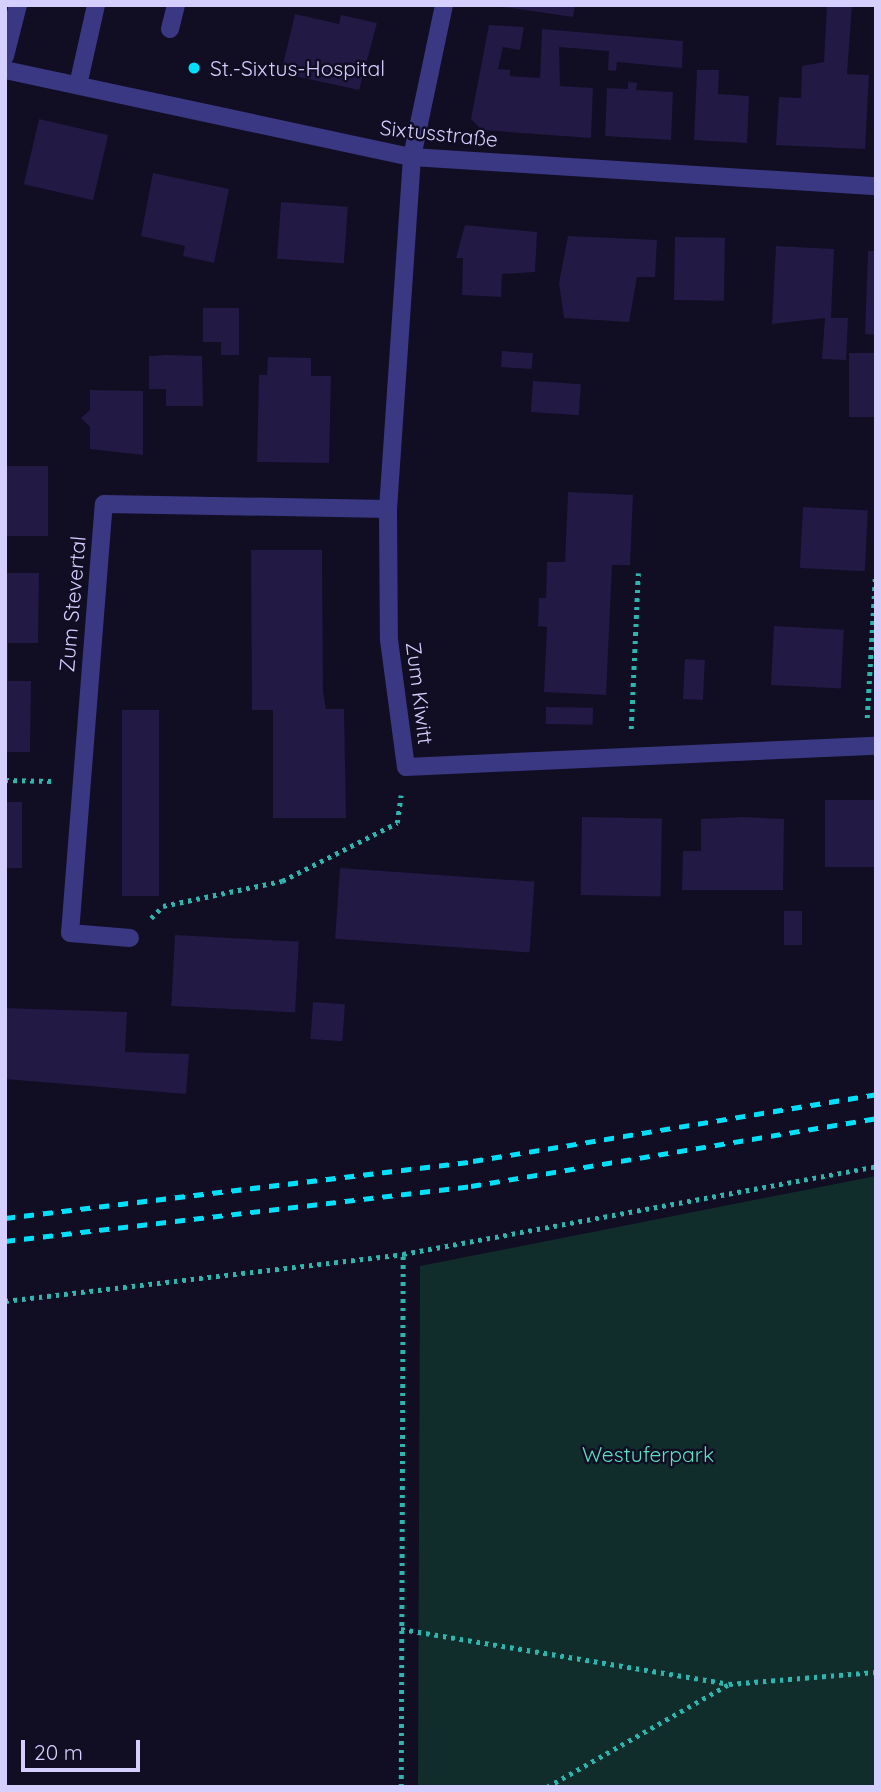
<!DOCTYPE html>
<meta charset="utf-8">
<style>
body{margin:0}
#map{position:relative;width:881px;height:1792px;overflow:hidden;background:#110d23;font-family:Quicksand,sans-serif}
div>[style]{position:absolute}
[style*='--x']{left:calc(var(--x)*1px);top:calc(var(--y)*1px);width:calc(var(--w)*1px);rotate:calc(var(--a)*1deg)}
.green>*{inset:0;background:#102d2c}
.building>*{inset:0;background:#221944;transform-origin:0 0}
.path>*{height:4.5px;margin-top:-2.25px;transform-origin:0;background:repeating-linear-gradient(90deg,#2cb6ae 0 3.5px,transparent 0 8.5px)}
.service>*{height:18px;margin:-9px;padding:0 9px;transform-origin:9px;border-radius:9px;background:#3a3783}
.minor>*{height:18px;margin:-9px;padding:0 9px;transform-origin:9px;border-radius:9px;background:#3a3783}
.rail>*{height:5px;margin-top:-2.5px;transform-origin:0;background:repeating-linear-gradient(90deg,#00e0fa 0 10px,transparent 0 19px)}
.dots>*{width:19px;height:19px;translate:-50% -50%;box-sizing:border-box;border:4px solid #110d23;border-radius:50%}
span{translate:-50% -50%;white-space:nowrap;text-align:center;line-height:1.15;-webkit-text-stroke:5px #110d23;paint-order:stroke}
.poi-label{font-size:21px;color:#d5cfff}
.left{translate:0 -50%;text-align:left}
.street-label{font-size:21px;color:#d5cfff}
.park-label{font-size:21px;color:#59e1c0}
.frame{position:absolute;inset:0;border:7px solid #d5cfff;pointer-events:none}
.scale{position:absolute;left:21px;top:1740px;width:119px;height:32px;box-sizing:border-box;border:4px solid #d5cfff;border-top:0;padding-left:9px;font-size:21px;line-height:24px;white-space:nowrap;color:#d5cfff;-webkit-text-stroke:5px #110d23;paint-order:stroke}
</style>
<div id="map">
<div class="green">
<i style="clip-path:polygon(876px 1176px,876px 1787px,418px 1787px,420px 1266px)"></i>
</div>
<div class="building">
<i style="clip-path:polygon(490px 5px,575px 5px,573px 17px)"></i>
<i style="clip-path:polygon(827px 5px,852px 5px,847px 74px,869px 75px,865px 149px,776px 145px,779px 97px,801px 98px,802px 66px,824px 62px)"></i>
<i style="clip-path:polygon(295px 14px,339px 24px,341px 15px,377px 23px,359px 90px,281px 73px)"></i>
<i style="clip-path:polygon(489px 25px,524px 27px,520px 50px,503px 47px,498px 69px,510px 70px,510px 76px,540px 78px,542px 29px,683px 41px,682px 68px,617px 62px,616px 71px,608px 70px,609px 51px,559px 47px,560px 86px,593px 88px,591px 138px,482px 130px,471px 119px)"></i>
<i style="clip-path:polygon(697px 70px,719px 70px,718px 94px,749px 96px,747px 143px,694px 140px)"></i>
<i style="clip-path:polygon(628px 82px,637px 83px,636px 90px,673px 92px,671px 140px,605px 136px,607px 88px,628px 89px)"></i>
<i style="left:39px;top:119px;width:71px;height:67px;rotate:13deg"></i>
<i style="clip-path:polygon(153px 173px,229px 189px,214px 263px,183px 256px,185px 246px,141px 236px)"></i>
<i style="left:281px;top:202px;width:67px;height:57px;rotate:4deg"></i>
<i style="clip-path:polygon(465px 225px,537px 232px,535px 272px,502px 274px,501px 297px,462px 295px,463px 258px,456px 258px)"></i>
<i style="clip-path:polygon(568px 236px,657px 240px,655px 277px,637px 277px,629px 322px,564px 318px,559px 283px)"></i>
<i style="left:675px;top:237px;width:50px;height:63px;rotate:1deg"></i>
<i style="clip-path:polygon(776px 246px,834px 249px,831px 318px,848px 318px,846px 360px,822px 359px,825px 318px,772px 324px)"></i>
<i style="clip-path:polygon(868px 251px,876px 251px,876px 335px,865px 334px)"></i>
<i style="clip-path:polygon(203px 308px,239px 308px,239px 355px,221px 355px,221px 342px,203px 342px)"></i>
<i style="left:502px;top:351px;width:31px;height:16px;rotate:4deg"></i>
<i style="left:849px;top:353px;width:27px;height:64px"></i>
<i style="clip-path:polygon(166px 355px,202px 356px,203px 406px,166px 406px,166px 389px,149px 389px,149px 356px)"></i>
<i style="clip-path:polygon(268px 357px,311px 358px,311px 376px,331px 376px,329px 463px,257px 462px,259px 375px,267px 375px)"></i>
<i style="left:533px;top:381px;width:48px;height:31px;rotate:4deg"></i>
<i style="clip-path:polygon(90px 390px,143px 391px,143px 455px,90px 449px,90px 427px,81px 418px,90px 410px)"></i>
<i style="left:5px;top:466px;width:43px;height:70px"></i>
<i style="clip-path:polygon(568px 492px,633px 495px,630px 565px,612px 565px,606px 695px,544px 692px,547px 627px,538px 626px,539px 598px,546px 598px,547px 562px,565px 562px)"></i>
<i style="left:803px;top:507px;width:65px;height:61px;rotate:3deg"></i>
<i style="clip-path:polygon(251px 550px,322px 550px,323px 692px,326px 709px,344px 709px,346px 818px,273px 818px,273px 710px,252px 710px)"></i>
<i style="clip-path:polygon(5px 573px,39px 573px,38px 643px,8px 643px,8px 681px,31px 681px,30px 752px,5px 752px)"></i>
<i style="left:774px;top:626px;width:70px;height:59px;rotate:3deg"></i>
<i style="left:685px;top:659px;width:20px;height:40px;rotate:3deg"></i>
<i style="left:546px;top:707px;width:47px;height:17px;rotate:1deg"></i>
<i style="left:159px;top:710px;width:186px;height:37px;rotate:90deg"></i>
<i style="left:825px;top:800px;width:51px;height:67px"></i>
<i style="left:5px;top:802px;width:17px;height:66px"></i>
<i style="left:582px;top:817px;width:80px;height:78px;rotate:1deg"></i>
<i style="clip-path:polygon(743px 817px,784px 819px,783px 890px,682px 890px,683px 851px,701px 851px,701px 819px)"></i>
<i style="left:340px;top:868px;width:195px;height:71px;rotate:4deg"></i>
<i style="left:802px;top:911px;width:34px;height:18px;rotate:90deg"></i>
<i style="left:175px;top:935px;width:124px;height:71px;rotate:3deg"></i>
<i style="left:313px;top:1002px;width:32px;height:37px;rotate:4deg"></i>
<i style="clip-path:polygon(5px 1008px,127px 1012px,125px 1052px,189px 1054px,186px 1094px,5px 1079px)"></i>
</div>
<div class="path">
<i style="--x:867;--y:718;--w:140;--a:-86.7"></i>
<i style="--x:631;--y:729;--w:156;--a:-87.4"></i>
<i style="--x:5;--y:780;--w:47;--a:1.2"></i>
<i style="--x:151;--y:918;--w:17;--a:-45"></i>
<i style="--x:163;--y:906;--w:122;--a:-11.9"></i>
<i style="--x:282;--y:881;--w:129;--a:-26.8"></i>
<i style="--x:397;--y:823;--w:28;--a:-82"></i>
<i style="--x:5;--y:1301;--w:401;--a:-6.7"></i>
<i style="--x:403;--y:1254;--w:481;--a:-10.5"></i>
<i style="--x:401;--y:1629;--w:332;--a:9.5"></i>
<i style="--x:401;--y:1787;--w:533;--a:-89.79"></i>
<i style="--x:547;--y:1787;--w:209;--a:-29.5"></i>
<i style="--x:729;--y:1684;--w:147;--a:-4.7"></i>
</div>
<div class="service">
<i style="--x:170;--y:29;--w:25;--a:-76"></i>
<i style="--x:5;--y:56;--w:53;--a:-75.7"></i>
<i style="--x:78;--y:85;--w:82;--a:-77.3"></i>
</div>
<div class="minor">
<i style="--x:444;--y:5;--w:155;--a:101.9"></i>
<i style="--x:412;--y:157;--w:353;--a:93.9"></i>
<i style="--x:388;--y:509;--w:131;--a:89.6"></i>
<i style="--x:389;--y:640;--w:128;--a:82.4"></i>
<i style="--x:406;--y:767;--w:470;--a:-2.6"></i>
<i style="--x:5;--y:70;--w:416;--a:12.1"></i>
<i style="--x:412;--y:157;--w:465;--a:3.6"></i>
<i style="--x:130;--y:938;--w:60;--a:-175.2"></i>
<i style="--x:70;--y:933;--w:430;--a:-85.5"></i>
<i style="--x:104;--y:504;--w:284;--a:1"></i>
</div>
<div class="rail">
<i style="--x:5;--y:1218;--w:471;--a:-6.9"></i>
<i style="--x:473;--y:1161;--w:409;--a:-9.4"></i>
<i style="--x:5;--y:1241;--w:469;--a:-6.7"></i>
<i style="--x:471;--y:1186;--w:411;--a:-9.5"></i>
</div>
<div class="dots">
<i style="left:194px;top:68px;background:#00e0fa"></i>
</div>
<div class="poi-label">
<span class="left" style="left:210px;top:68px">St.-Sixtus-Hospital</span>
</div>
<div class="street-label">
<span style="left:439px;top:133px;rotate:6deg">Sixtusstraße</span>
<span style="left:72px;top:604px;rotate:-85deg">Zum Stevertal</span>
<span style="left:420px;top:693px;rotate:83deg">Zum Kiwitt</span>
</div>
<div class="park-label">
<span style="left:648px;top:1454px">Westuferpark</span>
</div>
<div class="frame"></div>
<div class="scale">20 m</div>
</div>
